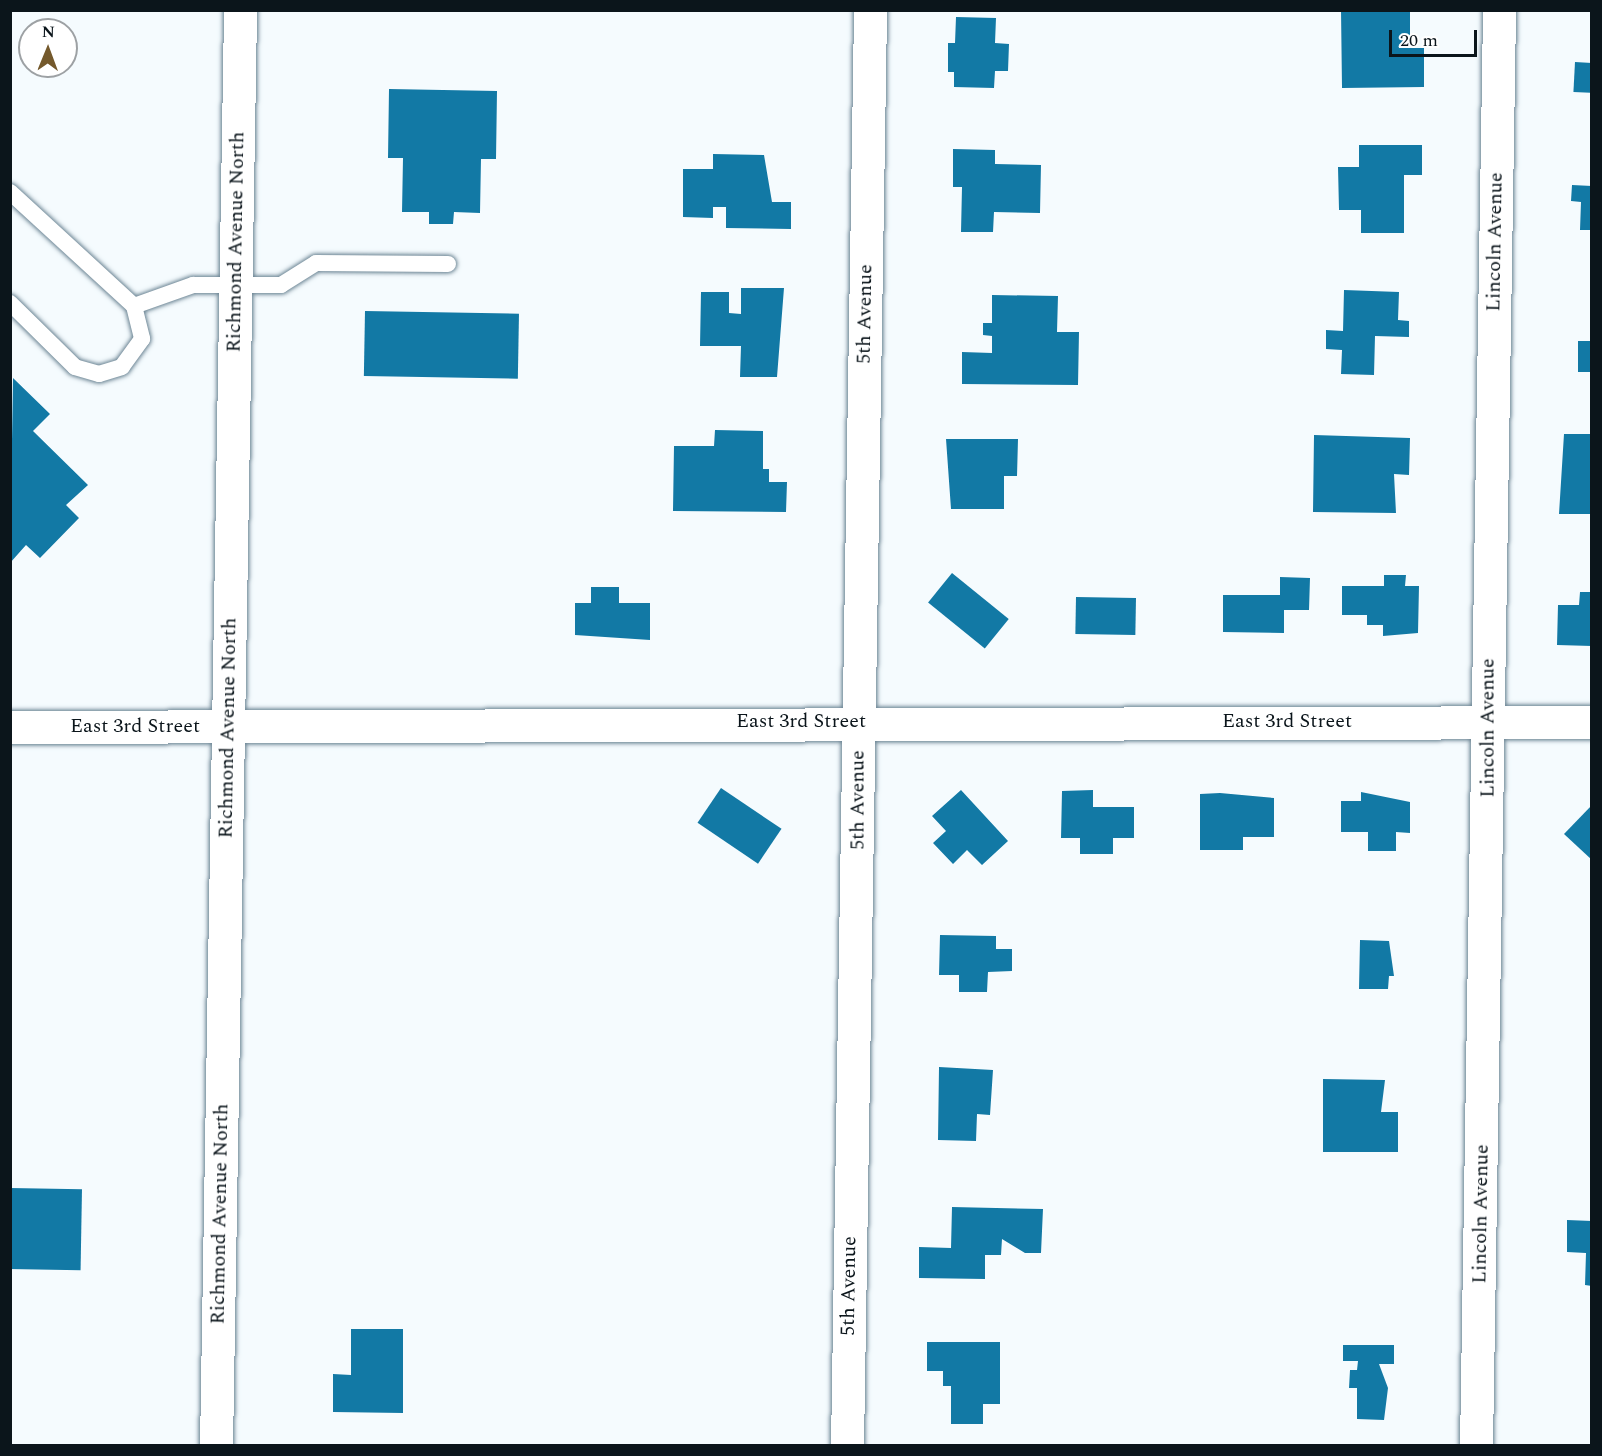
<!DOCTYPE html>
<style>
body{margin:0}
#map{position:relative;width:1602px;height:1456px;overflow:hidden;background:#f5fbfe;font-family:Spectral,serif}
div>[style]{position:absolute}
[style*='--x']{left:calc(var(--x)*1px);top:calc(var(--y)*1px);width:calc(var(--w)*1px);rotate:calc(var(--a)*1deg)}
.building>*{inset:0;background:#1279a5;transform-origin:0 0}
.roads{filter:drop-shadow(0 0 2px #6d8695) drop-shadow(0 0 2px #6d8695)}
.lane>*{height:16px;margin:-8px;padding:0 8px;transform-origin:8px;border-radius:8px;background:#fff}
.street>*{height:33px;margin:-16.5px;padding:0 16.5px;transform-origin:16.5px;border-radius:16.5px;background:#fff}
.secondary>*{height:33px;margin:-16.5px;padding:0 16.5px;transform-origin:16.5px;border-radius:16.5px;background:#fff}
span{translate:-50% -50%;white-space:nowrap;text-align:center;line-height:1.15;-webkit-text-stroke:5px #fff;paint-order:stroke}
.street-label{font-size:20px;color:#0b151b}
.frame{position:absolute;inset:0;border:12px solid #0b151b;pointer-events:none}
.north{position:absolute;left:18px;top:18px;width:60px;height:60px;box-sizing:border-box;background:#fff;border:2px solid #9da1a4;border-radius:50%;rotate:1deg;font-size:16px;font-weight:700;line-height:24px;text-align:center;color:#0b151b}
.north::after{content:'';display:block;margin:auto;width:21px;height:27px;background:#74592c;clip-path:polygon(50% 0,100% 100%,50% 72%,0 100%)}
.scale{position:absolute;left:1389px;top:30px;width:88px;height:27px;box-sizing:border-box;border:3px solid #0b151b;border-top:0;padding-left:8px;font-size:18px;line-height:21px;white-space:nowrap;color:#0b151b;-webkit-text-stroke:4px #fff;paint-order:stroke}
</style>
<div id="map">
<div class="building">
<i style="clip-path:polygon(1341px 10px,1410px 10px,1410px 48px,1424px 48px,1424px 87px,1342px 88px)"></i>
<i style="clip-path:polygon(956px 17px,996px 18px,995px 43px,1009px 44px,1008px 71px,995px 71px,994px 88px,954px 87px,954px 72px,948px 72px,948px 43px,955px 43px)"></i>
<i style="left:1575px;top:62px;width:17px;height:30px;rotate:3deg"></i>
<i style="clip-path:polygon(389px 89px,497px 91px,496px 159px,481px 159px,480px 213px,454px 212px,453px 224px,429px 224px,429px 212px,402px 212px,403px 158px,388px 158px)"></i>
<i style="clip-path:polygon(1359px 145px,1422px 145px,1422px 175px,1404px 175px,1404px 233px,1361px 233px,1361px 210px,1339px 210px,1338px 167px,1359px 167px)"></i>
<i style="clip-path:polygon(953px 149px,995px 150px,995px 164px,1041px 165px,1040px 213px,994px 212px,993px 232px,961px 232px,962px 187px,953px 187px)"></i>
<i style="clip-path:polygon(713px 154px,764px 155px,772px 202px,791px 202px,791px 229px,726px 228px,726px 207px,713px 207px,713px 218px,683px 217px,683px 169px,713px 169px)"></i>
<i style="clip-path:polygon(1572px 185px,1592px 186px,1592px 230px,1580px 230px,1581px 202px,1571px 201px)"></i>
<i style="clip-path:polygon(741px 288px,784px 288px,777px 377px,740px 377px,741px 346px,700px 346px,701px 292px,729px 292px,729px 313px,741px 314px)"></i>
<i style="clip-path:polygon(1344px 290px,1399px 292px,1398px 320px,1409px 321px,1409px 337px,1375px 336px,1374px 375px,1341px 374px,1342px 350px,1326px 349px,1326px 330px,1343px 331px)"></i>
<i style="clip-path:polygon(992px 295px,1058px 296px,1057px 332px,1079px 332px,1078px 385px,962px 384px,962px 352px,992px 353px,992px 336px,983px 335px,983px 323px,992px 323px)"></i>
<i style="left:365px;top:311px;width:154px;height:65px;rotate:1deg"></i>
<i style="left:1578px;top:341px;width:14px;height:31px"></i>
<i style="clip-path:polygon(13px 378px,50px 414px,33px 431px,88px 485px,66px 505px,79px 518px,40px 558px,26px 545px,10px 563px)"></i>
<i style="clip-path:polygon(715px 430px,763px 431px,763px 469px,769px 469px,769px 482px,787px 482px,786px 512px,673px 511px,674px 446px,714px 446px)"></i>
<i style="clip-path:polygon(1564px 434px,1592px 434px,1592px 514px,1559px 514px)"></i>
<i style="clip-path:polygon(1314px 435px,1410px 438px,1409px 475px,1394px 474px,1396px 513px,1313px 512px)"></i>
<i style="clip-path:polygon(946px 439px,1018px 439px,1017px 476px,1004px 476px,1004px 509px,951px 509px)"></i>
<i style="left:952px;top:573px;width:73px;height:38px;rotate:39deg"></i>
<i style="clip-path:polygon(1384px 575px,1406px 575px,1405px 586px,1419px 586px,1418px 633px,1383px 636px,1383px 625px,1367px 625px,1367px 615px,1342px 615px,1342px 586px,1384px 586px)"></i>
<i style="clip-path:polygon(1280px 577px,1310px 578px,1309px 610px,1284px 610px,1284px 633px,1223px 632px,1223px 595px,1280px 595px)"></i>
<i style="clip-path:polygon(591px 587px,619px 587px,619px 603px,650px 603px,650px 640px,575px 635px,575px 603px,591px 603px)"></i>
<i style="clip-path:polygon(1580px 592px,1592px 592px,1592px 646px,1557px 645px,1558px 605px,1579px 605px)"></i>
<i style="left:1076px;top:597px;width:60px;height:37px;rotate:1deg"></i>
<i style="left:721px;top:788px;width:73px;height:42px;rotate:34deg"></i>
<i style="clip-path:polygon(961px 790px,1008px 841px,982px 865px,967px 850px,953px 864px,933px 843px,946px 831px,932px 816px)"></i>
<i style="clip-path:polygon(1093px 790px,1093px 807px,1134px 807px,1134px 838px,1113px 838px,1113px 854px,1080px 854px,1080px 838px,1061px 838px,1062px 791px)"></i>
<i style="clip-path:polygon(1361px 792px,1410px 802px,1410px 833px,1396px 832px,1396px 851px,1368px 851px,1368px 832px,1341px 832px,1341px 801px,1361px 801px)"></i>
<i style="clip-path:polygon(1220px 793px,1274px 798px,1274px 837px,1243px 837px,1243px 850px,1200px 850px,1200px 794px)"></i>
<i style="clip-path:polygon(1592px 805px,1592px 860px,1564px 834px)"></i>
<i style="clip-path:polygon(940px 935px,996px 936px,996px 949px,1012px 949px,1012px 971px,988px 972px,987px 992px,959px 992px,959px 975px,939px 975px)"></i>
<i style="clip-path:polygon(1360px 940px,1389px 941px,1394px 976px,1389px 976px,1388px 989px,1359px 989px)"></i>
<i style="clip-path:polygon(939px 1067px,993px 1070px,990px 1115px,977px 1114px,976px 1141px,938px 1140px)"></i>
<i style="clip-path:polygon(1323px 1079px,1385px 1080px,1381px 1112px,1398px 1112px,1398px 1152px,1323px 1152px)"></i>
<i style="left:10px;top:1188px;width:72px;height:81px;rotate:1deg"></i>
<i style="clip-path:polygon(952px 1207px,1043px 1209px,1041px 1253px,1025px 1253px,1002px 1239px,1001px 1255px,985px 1255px,985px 1279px,919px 1278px,919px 1247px,951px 1248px)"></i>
<i style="clip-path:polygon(1567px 1220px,1592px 1221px,1592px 1286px,1585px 1285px,1586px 1253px,1567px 1252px)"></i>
<i style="clip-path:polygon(351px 1329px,403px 1329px,403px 1413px,333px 1412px,333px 1374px,351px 1375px)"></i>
<i style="clip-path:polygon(927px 1342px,1000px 1342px,1000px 1404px,983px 1404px,983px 1424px,951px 1424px,951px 1386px,943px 1386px,943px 1371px,927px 1371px)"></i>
<i style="clip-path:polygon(1343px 1345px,1394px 1345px,1394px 1364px,1379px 1364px,1388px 1388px,1384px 1420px,1357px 1419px,1357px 1388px,1349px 1388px,1350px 1370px,1357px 1370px,1358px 1361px,1343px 1361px)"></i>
</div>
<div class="roads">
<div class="lane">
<i style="--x:10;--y:192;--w:168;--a:42.6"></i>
<i style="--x:134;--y:306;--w:34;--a:76"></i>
<i style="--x:142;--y:339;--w:34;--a:126"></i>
<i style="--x:122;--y:367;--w:24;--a:163"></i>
<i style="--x:99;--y:374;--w:25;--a:-164"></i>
<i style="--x:75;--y:367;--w:91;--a:-135.4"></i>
<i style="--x:134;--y:306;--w:63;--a:-19.6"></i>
<i style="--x:193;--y:285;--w:88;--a:0"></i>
<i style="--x:281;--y:285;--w:41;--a:-32.2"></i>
<i style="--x:316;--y:263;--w:132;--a:0.4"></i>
</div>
<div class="street">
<i style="--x:10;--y:727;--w:1582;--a:-0.18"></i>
<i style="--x:847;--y:1446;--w:1436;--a:-89.08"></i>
<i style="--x:1476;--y:1446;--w:1436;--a:-89.08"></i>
</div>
<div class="secondary">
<i style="--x:216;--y:1446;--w:1436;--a:-89.04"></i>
</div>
</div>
<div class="street-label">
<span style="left:236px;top:242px;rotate:-89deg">Richmond Avenue North</span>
<span style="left:1495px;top:242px;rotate:-89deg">Lincoln Avenue</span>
<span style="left:865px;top:314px;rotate:-89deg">5th Avenue</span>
<span style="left:801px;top:721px">East 3rd Street</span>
<span style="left:1287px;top:721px">East 3rd Street</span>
<span style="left:135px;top:726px">East 3rd Street</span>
<span style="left:228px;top:728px;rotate:-89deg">Richmond Avenue North</span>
<span style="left:1488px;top:728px;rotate:-90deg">Lincoln Avenue</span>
<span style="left:858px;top:800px;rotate:-90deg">5th Avenue</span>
<span style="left:220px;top:1214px;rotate:-89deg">Richmond Avenue North</span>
<span style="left:1481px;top:1214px;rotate:-89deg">Lincoln Avenue</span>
<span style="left:849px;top:1286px;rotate:-89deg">5th Avenue</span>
</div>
<div class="frame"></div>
<div class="north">N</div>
<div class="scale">20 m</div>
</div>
